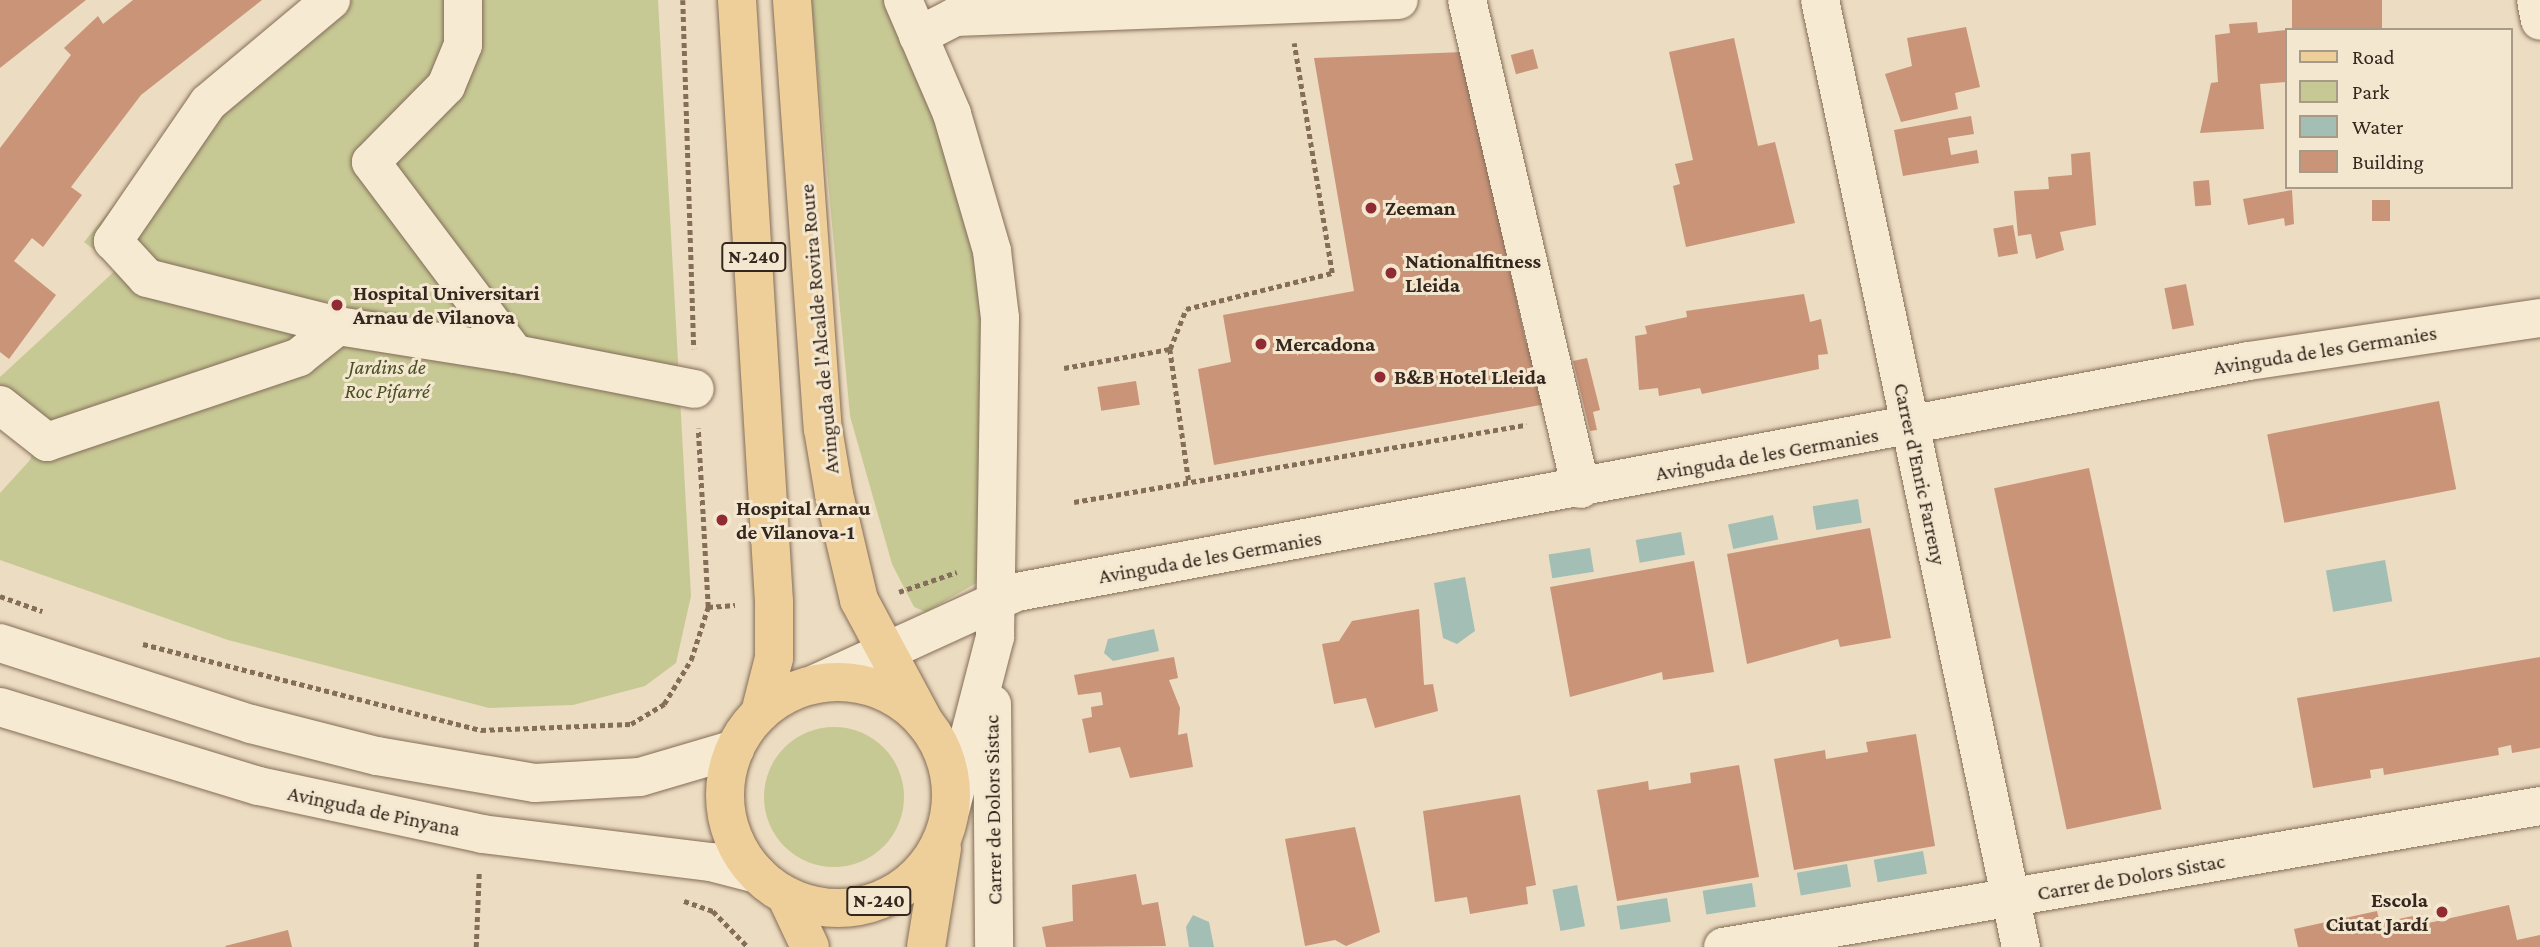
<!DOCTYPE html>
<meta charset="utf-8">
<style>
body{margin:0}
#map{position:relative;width:2540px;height:947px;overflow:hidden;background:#ecdcc1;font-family:"Crimson Pro",serif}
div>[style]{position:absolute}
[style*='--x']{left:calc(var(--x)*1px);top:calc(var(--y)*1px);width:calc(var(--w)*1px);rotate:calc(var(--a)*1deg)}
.green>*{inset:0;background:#c7c995}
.round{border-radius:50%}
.water>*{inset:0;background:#a3beb4;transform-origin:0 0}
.building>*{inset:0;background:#c99478;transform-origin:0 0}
.path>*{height:4.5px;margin-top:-2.25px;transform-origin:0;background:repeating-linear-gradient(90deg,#846d59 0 5px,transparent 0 8.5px)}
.roads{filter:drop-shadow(0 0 2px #846d59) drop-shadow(0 0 2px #846d59)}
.minor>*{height:38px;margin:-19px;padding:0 19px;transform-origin:19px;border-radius:19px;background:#f7ead3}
.major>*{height:38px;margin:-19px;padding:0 19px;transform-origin:19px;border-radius:19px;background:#eece99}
.major>.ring{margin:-19px;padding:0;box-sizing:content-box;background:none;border:38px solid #eece99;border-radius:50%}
.dots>*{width:19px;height:19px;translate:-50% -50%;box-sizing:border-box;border:4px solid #f4e7d0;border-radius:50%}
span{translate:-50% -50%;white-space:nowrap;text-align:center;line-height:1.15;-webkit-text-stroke:6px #f4e7d0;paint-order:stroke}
.shield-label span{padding:2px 5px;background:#f4e7d0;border:2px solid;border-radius:5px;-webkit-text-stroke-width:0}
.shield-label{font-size:19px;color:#35271d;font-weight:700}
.poi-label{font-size:21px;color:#35271d;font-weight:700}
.left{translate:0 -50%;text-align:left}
.right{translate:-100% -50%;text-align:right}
.street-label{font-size:21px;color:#35271d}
.park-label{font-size:21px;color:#485024;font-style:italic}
.legend{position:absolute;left:2285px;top:28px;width:228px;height:161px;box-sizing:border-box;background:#f4e7d0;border:2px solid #a89a88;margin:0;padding:9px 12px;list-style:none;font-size:21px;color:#35271d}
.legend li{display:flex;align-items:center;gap:14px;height:35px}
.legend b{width:35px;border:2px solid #a89a88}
</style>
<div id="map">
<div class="green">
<i style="clip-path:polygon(315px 0,658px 0,691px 596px,676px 663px,645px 686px,573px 705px,489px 708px,228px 640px,0 560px,0 493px,30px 460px,44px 421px,0 388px,0 377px,118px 268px,84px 242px,213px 84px)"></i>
<i style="clip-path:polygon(811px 0,890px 0,986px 252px,990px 575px,926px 612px,914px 607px,892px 564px,850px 416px)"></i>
<i class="round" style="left:764px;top:727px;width:140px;height:140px"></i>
</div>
<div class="water">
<i style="left:1858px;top:499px;width:24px;height:46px;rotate:81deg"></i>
<i style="left:1773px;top:515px;width:25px;height:46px;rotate:78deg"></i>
<i style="left:1681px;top:532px;width:23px;height:46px;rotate:80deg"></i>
<i style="left:1590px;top:548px;width:24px;height:42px;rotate:81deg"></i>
<i style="left:2385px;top:560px;width:42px;height:60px;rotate:80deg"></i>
<i style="clip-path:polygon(1465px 577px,1475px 631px,1457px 644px,1443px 638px,1434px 583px)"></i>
<i style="clip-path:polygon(1154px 629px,1159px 651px,1113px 661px,1104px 653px,1108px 639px)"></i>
<i style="left:1923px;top:851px;width:23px;height:50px;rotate:80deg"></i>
<i style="left:1847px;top:864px;width:23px;height:51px;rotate:80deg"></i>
<i style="left:1752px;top:883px;width:24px;height:50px;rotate:81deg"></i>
<i style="left:1577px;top:885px;width:42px;height:25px;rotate:79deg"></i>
<i style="left:1667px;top:898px;width:24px;height:51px;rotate:81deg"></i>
<i style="clip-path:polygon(1193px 915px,1209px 922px,1214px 947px,1189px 947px,1186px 927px)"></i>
</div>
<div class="building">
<i style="clip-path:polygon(0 0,86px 0,0 68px)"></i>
<i style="clip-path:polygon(133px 0,262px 0,141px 95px,71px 187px,82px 195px,43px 247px,32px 238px,14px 261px,56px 295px,9px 359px,0 352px,0 148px,71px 55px,64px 48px,98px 16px,103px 24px)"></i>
<i style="left:2292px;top:0;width:90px;height:30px"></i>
<i style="clip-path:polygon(2257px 22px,2258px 33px,2286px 30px,2286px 82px,2260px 84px,2264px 129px,2200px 133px,2211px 83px,2218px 82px,2215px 35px,2230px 33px,2229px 24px)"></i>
<i style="clip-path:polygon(1966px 27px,1980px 87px,1955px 93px,1958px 109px,1901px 122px,1885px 74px,1912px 66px,1907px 38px)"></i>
<i style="clip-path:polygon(1734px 38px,1758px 146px,1775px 142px,1795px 223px,1686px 247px,1673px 186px,1680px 184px,1675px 164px,1693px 160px,1669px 52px)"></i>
<i style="left:1533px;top:49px;width:20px;height:23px;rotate:75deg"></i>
<i style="clip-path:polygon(1463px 52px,1526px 343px,1535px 342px,1546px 404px,1214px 465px,1198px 369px,1231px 362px,1223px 315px,1354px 291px,1314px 58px)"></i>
<i style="clip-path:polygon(1971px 116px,1974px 134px,1948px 138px,1951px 155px,1977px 150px,1979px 163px,1903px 176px,1894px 130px)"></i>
<i style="clip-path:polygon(2090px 152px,2096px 225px,2060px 232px,2064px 250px,2036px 259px,2031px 234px,2018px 236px,2014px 191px,2049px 189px,2048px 177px,2072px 175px,2071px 154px)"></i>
<i style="left:2209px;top:180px;width:25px;height:16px;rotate:85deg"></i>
<i style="clip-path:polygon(2292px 190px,2294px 224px,2285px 226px,2284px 218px,2248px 225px,2243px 199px)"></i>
<i style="left:2390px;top:200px;width:21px;height:18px;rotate:90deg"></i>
<i style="left:2013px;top:225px;width:29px;height:20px;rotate:80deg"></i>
<i style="left:2186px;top:284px;width:42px;height:22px;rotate:79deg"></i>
<i style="clip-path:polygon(1804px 294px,1810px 322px,1821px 319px,1828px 354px,1818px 355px,1819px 369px,1702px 394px,1700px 388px,1659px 396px,1658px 388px,1639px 390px,1635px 336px,1647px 334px,1645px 326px,1687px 317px,1686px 311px)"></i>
<i style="clip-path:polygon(1587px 358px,1600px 410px,1593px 412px,1597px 430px,1590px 431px,1573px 361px)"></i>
<i style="left:1136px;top:381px;width:24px;height:39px;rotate:81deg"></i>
<i style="left:2439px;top:401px;width:90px;height:175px;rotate:79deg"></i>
<i style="left:2089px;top:468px;width:349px;height:97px;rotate:78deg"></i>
<i style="clip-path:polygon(1870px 528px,1891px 638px,1840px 647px,1838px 639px,1747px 664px,1727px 554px)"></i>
<i style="clip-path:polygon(1694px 561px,1714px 672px,1663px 680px,1662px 672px,1570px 697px,1550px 587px)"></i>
<i style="clip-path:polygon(1419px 609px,1424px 685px,1433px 684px,1438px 711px,1375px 728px,1366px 698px,1334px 704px,1322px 644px,1339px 641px,1352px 621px)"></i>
<i style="clip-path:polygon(1174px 657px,1178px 678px,1169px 680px,1180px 708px,1178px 735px,1187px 733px,1193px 767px,1130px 778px,1120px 747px,1089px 753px,1082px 719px,1092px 717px,1091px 707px,1103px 705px,1101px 692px,1078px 695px,1074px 675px)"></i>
<i style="clip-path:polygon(2540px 657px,2540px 748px,2512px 753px,2511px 745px,2498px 748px,2499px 755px,2384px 775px,2383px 768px,2370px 770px,2371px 778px,2313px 788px,2297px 698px)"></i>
<i style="clip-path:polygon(1916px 734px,1935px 846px,1794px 870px,1774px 759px,1825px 750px,1826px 759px,1868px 752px,1866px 742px)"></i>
<i style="clip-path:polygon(1739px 765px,1759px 877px,1617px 901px,1597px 790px,1648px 781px,1649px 790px,1691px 783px,1690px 773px)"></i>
<i style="clip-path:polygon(1520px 795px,1536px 885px,1526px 887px,1528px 904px,1470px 914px,1467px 897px,1435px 902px,1423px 811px)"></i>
<i style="clip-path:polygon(1355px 827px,1380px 932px,1346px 946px,1335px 940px,1305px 946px,1285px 839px)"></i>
<i style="clip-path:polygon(1136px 874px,1142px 905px,1158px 902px,1166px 946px,1046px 947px,1042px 927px,1073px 921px,1072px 885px)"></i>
<i style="clip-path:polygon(2509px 905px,2517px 940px,2540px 935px,2540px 947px,2298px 947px,2294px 929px,2377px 911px,2380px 923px,2422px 914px,2424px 924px)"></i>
<i style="clip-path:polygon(288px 930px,292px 947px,226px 947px,225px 946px)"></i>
</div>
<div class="path">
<i style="--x:683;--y:0;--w:349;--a:88.2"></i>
<i style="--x:1170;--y:349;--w:43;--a:-68.2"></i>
<i style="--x:1186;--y:309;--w:150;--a:-13.9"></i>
<i style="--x:1332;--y:273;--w:233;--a:-99.4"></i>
<i style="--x:1064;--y:368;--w:108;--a:-10.2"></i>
<i style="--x:1170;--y:349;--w:135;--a:81.9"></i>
<i style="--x:1074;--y:502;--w:459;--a:-9.7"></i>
<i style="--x:899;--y:592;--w:61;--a:-19"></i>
<i style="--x:0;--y:596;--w:45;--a:19.7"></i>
<i style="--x:708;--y:607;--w:27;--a:-4"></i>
<i style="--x:143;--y:644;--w:349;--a:14.3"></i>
<i style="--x:481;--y:730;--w:150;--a:-2.3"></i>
<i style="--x:631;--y:724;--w:39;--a:-31"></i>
<i style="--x:664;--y:704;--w:52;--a:-58.5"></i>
<i style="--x:691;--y:660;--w:56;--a:-72.2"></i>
<i style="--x:708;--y:607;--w:179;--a:-93.2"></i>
<i style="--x:684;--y:901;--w:31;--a:19"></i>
<i style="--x:713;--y:911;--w:50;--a:45.8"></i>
<i style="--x:476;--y:947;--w:76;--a:-87.7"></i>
</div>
<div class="roads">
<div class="minor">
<i style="--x:331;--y:0;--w:160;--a:140.1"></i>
<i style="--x:208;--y:103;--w:168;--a:124.5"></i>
<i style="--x:113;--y:241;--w:50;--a:47.4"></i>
<i style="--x:147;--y:278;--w:197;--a:14.1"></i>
<i style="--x:903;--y:0;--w:124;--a:66.7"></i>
<i style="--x:952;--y:114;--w:143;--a:73.7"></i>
<i style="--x:992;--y:251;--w:67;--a:83.2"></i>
<i style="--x:1000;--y:318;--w:319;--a:90.9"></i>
<i style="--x:995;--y:637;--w:176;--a:104.5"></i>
<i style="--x:1467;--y:0;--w:502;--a:76.88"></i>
<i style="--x:1820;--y:0;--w:968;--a:78.02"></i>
<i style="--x:2536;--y:0;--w:21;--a:79"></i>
<i style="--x:918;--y:36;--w:42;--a:-27.2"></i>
<i style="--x:955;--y:17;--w:444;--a:-2.2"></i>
<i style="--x:515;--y:354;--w:183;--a:11"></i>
<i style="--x:0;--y:405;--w:60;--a:38.2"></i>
<i style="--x:47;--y:442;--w:266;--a:-18.6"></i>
<i style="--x:299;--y:357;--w:50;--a:-38.5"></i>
<i style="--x:338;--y:326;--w:179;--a:9"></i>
<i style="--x:515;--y:354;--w:240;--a:-126.9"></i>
<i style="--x:371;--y:162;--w:107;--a:-45.4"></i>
<i style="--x:446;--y:86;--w:44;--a:-67.5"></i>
<i style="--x:463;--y:45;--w:45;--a:-90"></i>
<i style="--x:0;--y:643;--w:264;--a:17.9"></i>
<i style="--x:251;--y:724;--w:130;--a:14.3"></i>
<i style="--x:377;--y:756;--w:160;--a:9.7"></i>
<i style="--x:535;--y:783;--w:105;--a:-3.3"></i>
<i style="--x:640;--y:777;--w:99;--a:-16.4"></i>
<i style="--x:815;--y:684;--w:222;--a:-24.5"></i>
<i style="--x:1017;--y:592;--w:1253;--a:-10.62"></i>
<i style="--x:2249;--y:361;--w:294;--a:-8.4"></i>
<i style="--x:992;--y:704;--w:243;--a:89.5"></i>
<i style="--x:0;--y:707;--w:271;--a:17"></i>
<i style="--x:259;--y:786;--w:228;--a:12.1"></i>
<i style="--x:482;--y:834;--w:231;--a:7"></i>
<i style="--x:711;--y:862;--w:48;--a:14.6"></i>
<i style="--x:1723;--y:947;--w:829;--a:-9.79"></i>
</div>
<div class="major">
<i style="--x:737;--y:0;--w:603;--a:86.48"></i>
<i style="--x:774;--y:602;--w:56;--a:90"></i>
<i style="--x:774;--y:658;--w:57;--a:104.3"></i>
<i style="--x:792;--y:0;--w:430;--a:85.9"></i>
<i style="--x:823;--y:429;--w:66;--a:80.4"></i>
<i style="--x:834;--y:494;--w:109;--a:76.7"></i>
<i style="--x:859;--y:600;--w:140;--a:61.8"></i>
<i class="ring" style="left:725px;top:682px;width:188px;height:188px"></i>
<i style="--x:786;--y:896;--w:56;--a:64.8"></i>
<i style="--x:926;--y:947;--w:100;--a:-80.8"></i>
</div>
</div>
<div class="dots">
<i style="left:1371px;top:208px;background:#912b33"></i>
<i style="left:1391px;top:273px;background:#912b33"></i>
<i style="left:337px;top:305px;background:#912b33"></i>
<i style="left:1261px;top:344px;background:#912b33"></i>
<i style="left:1380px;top:377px;background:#912b33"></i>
<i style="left:722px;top:520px;background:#912b33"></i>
<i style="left:2442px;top:912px;background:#912b33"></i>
</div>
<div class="shield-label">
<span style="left:754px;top:257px">N-240</span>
<span style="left:879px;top:901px">N-240</span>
</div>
<div class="poi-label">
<span class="left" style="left:1385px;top:208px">Zeeman</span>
<span class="left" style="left:1405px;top:273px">Nationalfitness<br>Lleida</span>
<span class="left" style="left:353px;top:305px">Hospital Universitari<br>Arnau de Vilanova</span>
<span class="left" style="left:1275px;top:344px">Mercadona</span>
<span class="left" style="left:1394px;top:377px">B&amp;B Hotel Lleida</span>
<span class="left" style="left:736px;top:520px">Hospital Arnau<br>de Vilanova-1</span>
<span class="right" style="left:2428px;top:912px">Escola<br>Ciutat Jardí</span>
</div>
<div class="street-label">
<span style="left:819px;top:329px;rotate:-95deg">Avinguda de l'Alcalde Rovira Roure</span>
<span style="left:2325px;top:350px;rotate:-9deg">Avinguda de les Germanies</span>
<span style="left:1767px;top:454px;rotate:-10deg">Avinguda de les Germanies</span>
<span style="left:1920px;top:474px;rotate:78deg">Carrer d'Enric Farreny</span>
<span style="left:1210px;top:557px;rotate:-10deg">Avinguda de les Germanies</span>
<span style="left:993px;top:810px;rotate:-91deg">Carrer de Dolors Sistac</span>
<span style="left:374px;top:811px;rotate:12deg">Avinguda de Pinyana</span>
<span style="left:2131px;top:877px;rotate:-10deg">Carrer de Dolors Sistac</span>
</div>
<div class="park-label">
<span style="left:387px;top:379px">Jardins de<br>Roc Pifarré</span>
</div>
<ul class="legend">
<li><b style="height:9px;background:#eece99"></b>Road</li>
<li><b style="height:19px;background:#c7c995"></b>Park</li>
<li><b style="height:19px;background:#a3beb4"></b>Water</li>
<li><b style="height:19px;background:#c99478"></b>Building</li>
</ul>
</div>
